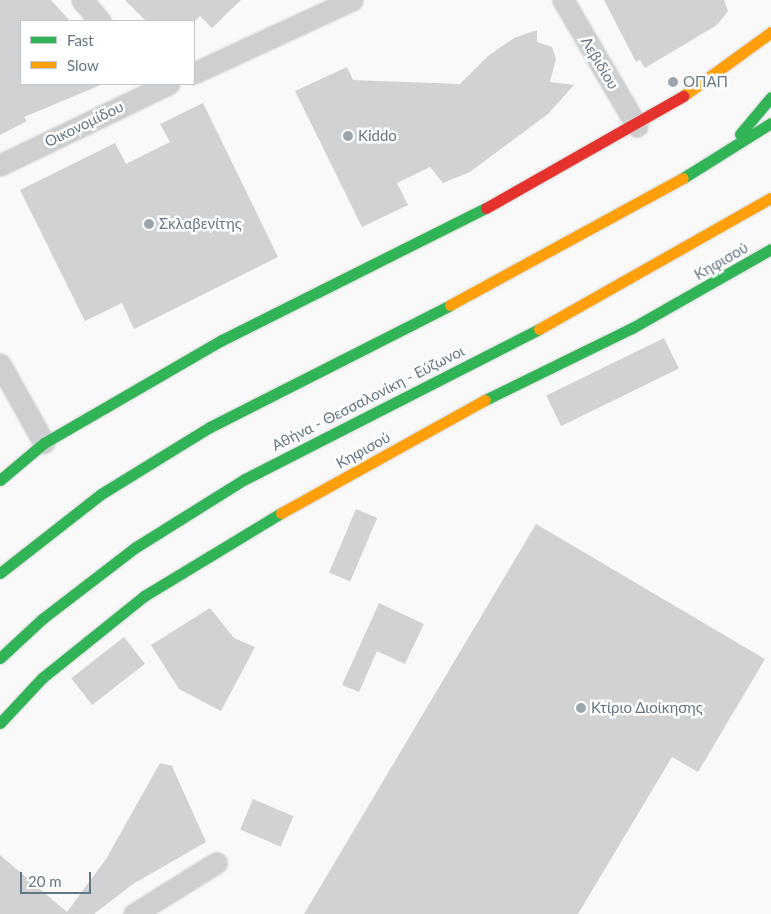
<!DOCTYPE html>
<meta charset="utf-8">
<style>
body{margin:0}
#map{position:relative;width:771px;height:914px;overflow:hidden;background:#f9f9f9;font-family:Lato,sans-serif}
div>[style]{position:absolute}
[style*='--x']{left:calc(var(--x)*1px);top:calc(var(--y)*1px);width:calc(var(--w)*1px);rotate:calc(var(--a)*1deg)}
.building>*{inset:0;background:#d0d2d3;transform-origin:0 0}
.roads{filter:drop-shadow(0 0 1px #d5d6d7) drop-shadow(0 0 1px #d5d6d7)}
.street>*{height:21px;margin:-10.5px;padding:0 10.5px;transform-origin:10.5px;border-radius:10.5px;background:#cecfd0}
.fast>*{height:11px;margin:-5.5px;padding:0 5.5px;transform-origin:5.5px;border-radius:5.5px;background:#30b455}
.slow>*{height:11px;margin:-5.5px;padding:0 5.5px;transform-origin:5.5px;border-radius:5.5px;background:#ff9f0a}
.jam>*{height:11px;margin:-5.5px;padding:0 5.5px;transform-origin:5.5px;border-radius:5.5px;background:#e5322d}
.dots>*{width:14px;height:14px;translate:-50% -50%;box-sizing:border-box;border:2px solid #fff;border-radius:50%}
span{translate:-50% -50%;white-space:nowrap;text-align:center;line-height:1.15;-webkit-text-stroke:5px #fff;paint-order:stroke}
.street-label{font-size:15px;color:#657683}
.poi-label{font-size:15px;color:#657683}
.left{translate:0 -50%;text-align:left}
.legend{position:absolute;left:20px;top:20px;width:175px;height:65px;box-sizing:border-box;background:#fff;border:1px solid #c1c8cd;margin:0;padding:6px 9px;list-style:none;font-size:15px;color:#657683}
.legend li{display:flex;align-items:center;gap:10px;height:25px}
.legend b{width:25px;border:1px solid #c1c8cd}
.scale{position:absolute;left:20px;top:872px;width:71px;height:22px;box-sizing:border-box;border:2px solid #657683;border-top:0;padding-left:6px;font-size:15px;line-height:18px;white-space:nowrap;color:#657683;-webkit-text-stroke:4px #fff;paint-order:stroke}
</style>
<div id="map">
<div class="building">
<i style="clip-path:polygon(0 0,51px 0,70px 21px,21px 21px,21px 84px,103px 84px,24px 117px,27px 121px,0 135px)"></i>
<i style="clip-path:polygon(125px 0,241px 0,212px 28px,200px 16px,195px 21px,146px 21px)"></i>
<i style="clip-path:polygon(604px 0,724px 0,728px 11px,717px 25px,645px 68px,640px 60px,636px 62px)"></i>
<i style="clip-path:polygon(537px 30px,537px 42px,552px 47px,556px 59px,550px 82px,574px 85px,548px 114px,470px 172px,443px 183px,430px 167px,397px 183px,408px 205px,362px 227px,295px 91px,347px 67px,353px 80px,460px 84px,488px 56px,514px 38px)"></i>
<i style="clip-path:polygon(203px 103px,278px 257px,134px 329px,122px 303px,85px 321px,20px 190px,115px 143px,126px 164px,170px 142px,160px 124px)"></i>
<i style="left:664px;top:338px;width:34px;height:131px;rotate:64deg"></i>
<i style="left:356px;top:509px;width:23px;height:69px;rotate:23deg"></i>
<i style="clip-path:polygon(536px 524px,765px 659px,698px 772px,672px 757px,578px 914px,304px 914px)"></i>
<i style="clip-path:polygon(379px 603px,424px 624px,405px 664px,377px 651px,359px 692px,342px 685px)"></i>
<i style="clip-path:polygon(210px 608px,234px 638px,255px 647px,221px 711px,179px 689px,151px 645px)"></i>
<i style="left:124px;top:637px;width:34px;height:67px;rotate:52deg"></i>
<i style="clip-path:polygon(160px 763px,172px 766px,206px 842px,133px 884px,94px 914px,0 914px,0 855px,67px 912px,106px 859px)"></i>
<i style="left:253px;top:799px;width:44px;height:33px;rotate:23deg"></i>
</div>
<div class="roads">
<div class="street">
<i style="--x:82;--y:0;--w:28;--a:49"></i>
<i style="--x:563;--y:0;--w:146;--a:59.6"></i>
<i style="--x:194;--y:73;--w:174;--a:-24.8"></i>
<i style="--x:0;--y:165;--w:187;--a:-25.7"></i>
<i style="--x:0;--y:364;--w:90;--a:60.9"></i>
<i style="--x:134;--y:914;--w:97;--a:-31.9"></i>
</div>
<div class="fast">
<i style="--x:740;--y:134;--w:48;--a:-50"></i>
<i style="--x:683;--y:178;--w:104;--a:-32"></i>
<i style="--x:485;--y:400;--w:164;--a:-26.1"></i>
<i style="--x:632;--y:328;--w:160;--a:-29.6"></i>
<i style="--x:0;--y:480;--w:57;--a:-40.1"></i>
<i style="--x:44;--y:443;--w:206;--a:-30.1"></i>
<i style="--x:222;--y:340;--w:295;--a:-26.6"></i>
<i style="--x:0;--y:573;--w:128;--a:-38"></i>
<i style="--x:101;--y:494;--w:128;--a:-31.6"></i>
<i style="--x:210;--y:427;--w:269;--a:-26.9"></i>
<i style="--x:0;--y:658;--w:57;--a:-42.9"></i>
<i style="--x:42;--y:619;--w:118;--a:-37.5"></i>
<i style="--x:136;--y:547;--w:128;--a:-32"></i>
<i style="--x:245;--y:479;--w:330;--a:-27"></i>
<i style="--x:0;--y:723;--w:62;--a:-47"></i>
<i style="--x:42;--y:678;--w:131;--a:-38.8"></i>
<i style="--x:144;--y:596;--w:160;--a:-31.2"></i>
</div>
<div class="slow">
<i style="--x:683;--y:96;--w:109;--a:-36"></i>
<i style="--x:450;--y:305;--w:265;--a:-28.6"></i>
<i style="--x:539;--y:329;--w:266;--a:-29.5"></i>
<i style="--x:281;--y:513;--w:233;--a:-29"></i>
</div>
<div class="jam">
<i style="--x:486;--y:208;--w:227;--a:-29.6"></i>
</div>
</div>
<div class="dots">
<i style="left:673px;top:82px;background:#99a4ac"></i>
<i style="left:348px;top:136px;background:#99a4ac"></i>
<i style="left:149px;top:224px;background:#99a4ac"></i>
<i style="left:581px;top:708px;background:#99a4ac"></i>
</div>
<div class="street-label">
<span style="left:600px;top:63px;rotate:59deg">Λεβιδίου</span>
<span style="left:84px;top:124px;rotate:-26deg">Οικονομίδου</span>
<span style="left:721px;top:261px;rotate:-30deg">Κηφισού</span>
<span style="left:368px;top:398px;rotate:-27deg">Αθήνα - Θεσσαλονίκη - Εύζωνοι</span>
<span style="left:363px;top:450px;rotate:-29deg">Κηφισού</span>
</div>
<div class="poi-label">
<span class="left" style="left:683px;top:82px">ΟΠΑΠ</span>
<span class="left" style="left:358px;top:136px">Kiddo</span>
<span class="left" style="left:159px;top:224px">Σκλαβενίτης</span>
<span class="left" style="left:591px;top:708px">Κτίριο Διοίκησης</span>
</div>
<ul class="legend">
<li><b style="height:6px;background:#30b455"></b>Fast</li>
<li><b style="height:6px;background:#ff9f0a"></b>Slow</li>
</ul>
<div class="scale">20 m</div>
</div>
